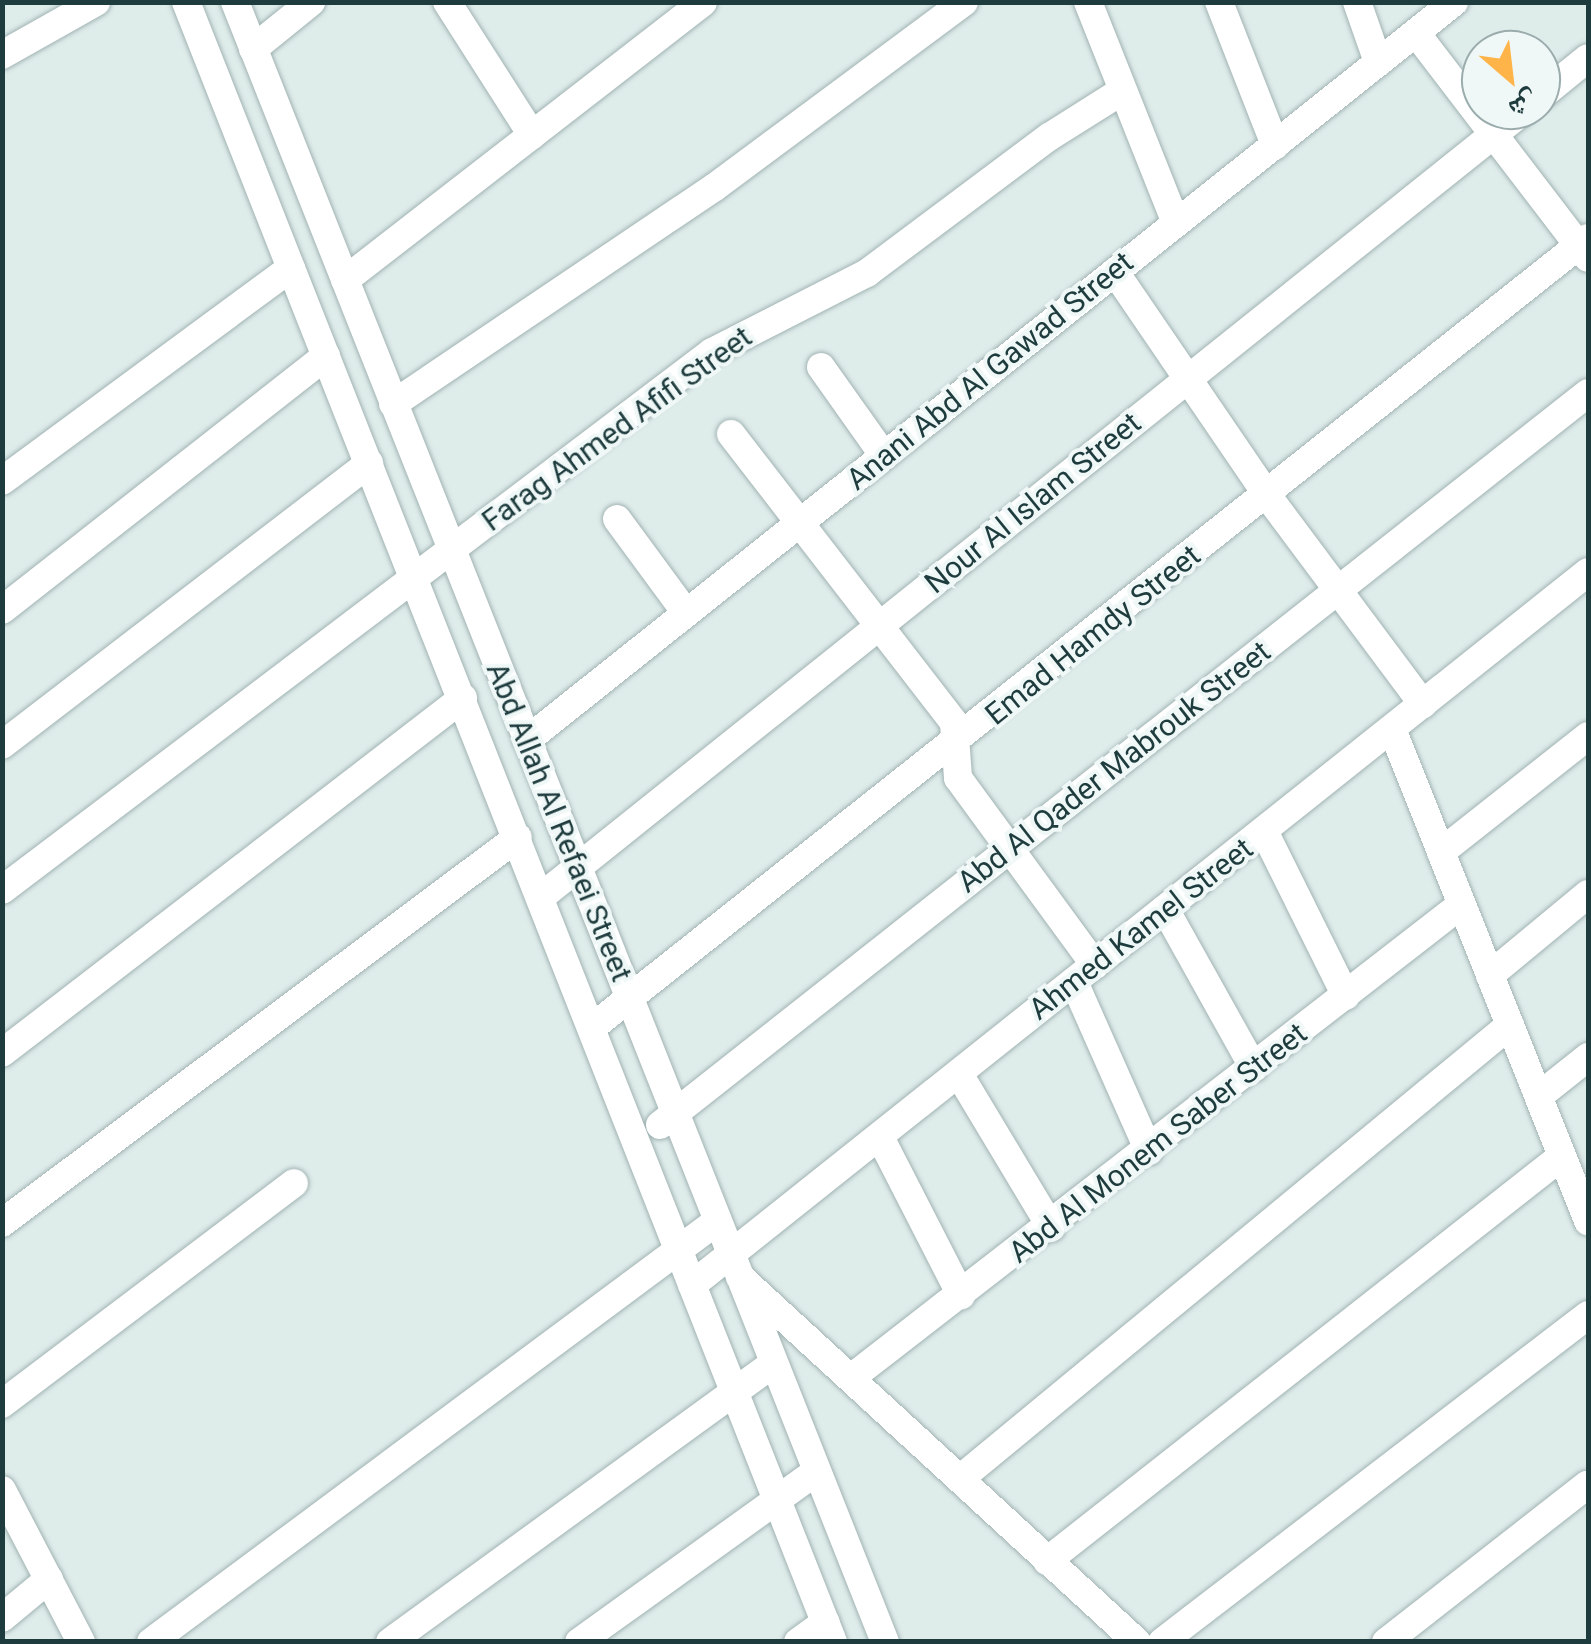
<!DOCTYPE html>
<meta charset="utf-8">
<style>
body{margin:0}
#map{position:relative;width:1591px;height:1644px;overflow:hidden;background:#deecea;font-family:Roboto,"Noto Naskh Arabic",sans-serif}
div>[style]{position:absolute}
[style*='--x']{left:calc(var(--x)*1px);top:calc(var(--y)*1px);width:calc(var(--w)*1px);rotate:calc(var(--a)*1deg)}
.roads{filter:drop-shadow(0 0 2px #a1b3b3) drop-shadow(0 0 2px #a1b3b3)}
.street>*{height:28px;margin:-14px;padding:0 14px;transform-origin:14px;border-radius:14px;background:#fff}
span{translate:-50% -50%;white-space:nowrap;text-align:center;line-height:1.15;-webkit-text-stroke:8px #eff8f7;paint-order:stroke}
.street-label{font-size:30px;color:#1e3b3d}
.frame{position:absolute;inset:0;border:5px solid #1e3b3d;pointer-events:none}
.north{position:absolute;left:1461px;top:30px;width:100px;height:100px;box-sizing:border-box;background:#eff8f7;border:2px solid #9bacad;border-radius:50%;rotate:152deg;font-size:28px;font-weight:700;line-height:40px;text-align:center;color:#1e3b3d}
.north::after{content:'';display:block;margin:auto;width:35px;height:45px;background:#ffb449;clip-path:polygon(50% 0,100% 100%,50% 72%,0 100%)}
</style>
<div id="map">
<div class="roads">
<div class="street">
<i style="--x:186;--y:2;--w:1763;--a:68.47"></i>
<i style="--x:235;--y:2;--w:1764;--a:68.38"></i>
<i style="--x:447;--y:2;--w:158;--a:57.4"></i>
<i style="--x:1088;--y:2;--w:238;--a:68.3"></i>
<i style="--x:1219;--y:2;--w:154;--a:68.6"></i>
<i style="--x:1357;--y:2;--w:64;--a:70.7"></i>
<i style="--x:1416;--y:33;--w:283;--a:52.6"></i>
<i style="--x:253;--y:49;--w:75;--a:-39"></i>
<i style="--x:2;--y:55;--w:108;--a:-29.4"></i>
<i style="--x:1541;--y:96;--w:60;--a:-39"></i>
<i style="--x:1115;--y:272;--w:270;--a:55.7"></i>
<i style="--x:1267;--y:495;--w:261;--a:53.3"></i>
<i style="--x:345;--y:280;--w:453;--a:-37.8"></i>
<i style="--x:821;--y:367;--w:109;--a:54.7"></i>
<i style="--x:393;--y:404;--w:388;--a:-34"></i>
<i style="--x:715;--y:187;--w:310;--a:-36.6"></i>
<i style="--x:731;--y:434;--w:365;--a:52.3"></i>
<i style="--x:954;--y:723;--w:55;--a:85.8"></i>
<i style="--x:958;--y:778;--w:232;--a:53.8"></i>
<i style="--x:2;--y:481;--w:359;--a:-36.4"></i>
<i style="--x:617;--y:519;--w:117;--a:53.7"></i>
<i style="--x:2;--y:610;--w:412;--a:-38.1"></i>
<i style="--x:1392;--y:729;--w:530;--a:68.28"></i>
<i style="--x:527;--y:740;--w:1185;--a:-38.52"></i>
<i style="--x:2;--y:745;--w:463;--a:-37.5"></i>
<i style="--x:1264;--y:831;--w:184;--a:63.6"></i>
<i style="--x:1441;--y:852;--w:187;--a:-38.3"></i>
<i style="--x:2;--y:890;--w:891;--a:-37.15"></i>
<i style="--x:712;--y:352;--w:174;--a:-27"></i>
<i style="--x:867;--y:273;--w:227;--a:-36.8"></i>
<i style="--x:1049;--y:137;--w:86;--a:-32.2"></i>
<i style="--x:542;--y:896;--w:1258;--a:-38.67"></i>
<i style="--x:1165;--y:909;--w:182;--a:60.8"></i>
<i style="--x:1490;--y:975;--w:127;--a:-39.6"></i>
<i style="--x:1074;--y:982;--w:185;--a:66.1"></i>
<i style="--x:594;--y:1026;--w:1268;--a:-38.41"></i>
<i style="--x:2;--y:1053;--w:582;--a:-37.6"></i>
<i style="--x:959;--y:1074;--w:179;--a:59"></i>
<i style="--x:1539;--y:1096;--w:63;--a:-38.5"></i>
<i style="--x:660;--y:1125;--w:1182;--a:-38.27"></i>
<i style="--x:880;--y:1137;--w:178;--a:62.9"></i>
<i style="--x:2;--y:1223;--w:644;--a:-36.8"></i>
<i style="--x:740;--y:1277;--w:539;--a:42.6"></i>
<i style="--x:692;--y:1285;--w:1145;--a:-38.51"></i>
<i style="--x:851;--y:1378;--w:773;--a:-37.8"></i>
<i style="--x:2;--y:1404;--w:366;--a:-37.1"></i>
<i style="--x:961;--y:1478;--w:712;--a:-39.53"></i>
<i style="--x:2;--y:1490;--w:171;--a:62.5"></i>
<i style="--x:1047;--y:1561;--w:655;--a:-38.18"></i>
<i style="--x:2;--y:1618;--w:61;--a:-39.7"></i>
<i style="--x:151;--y:1642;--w:704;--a:-36.63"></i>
<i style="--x:390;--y:1642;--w:472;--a:-36"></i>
<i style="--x:579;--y:1642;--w:289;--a:-35.7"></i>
<i style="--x:798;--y:1642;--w:34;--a:-36"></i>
<i style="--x:1162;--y:1642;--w:537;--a:-37.51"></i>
<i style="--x:1386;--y:1642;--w:256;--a:-38"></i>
</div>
</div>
<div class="street-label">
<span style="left:990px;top:371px;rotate:-39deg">Anani Abd Al Gawad Street</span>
<span style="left:617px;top:429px;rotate:-36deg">Farag Ahmed Afifi Street</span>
<span style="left:1033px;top:503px;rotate:-39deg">Nour Al Islam Street</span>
<span style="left:1093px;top:635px;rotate:-39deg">Emad Hamdy Street</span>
<span style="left:1114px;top:767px;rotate:-38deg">Abd Al Qader Mabrouk Street</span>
<span style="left:559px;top:822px;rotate:68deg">Abd Allah Al Refaei Street</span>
<span style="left:1141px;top:929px;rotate:-38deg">Ahmed Kamel Street</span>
<span style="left:1158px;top:1143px;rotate:-38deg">Abd Al Monem Saber Street</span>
</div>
<div class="frame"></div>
<div class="north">ش</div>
</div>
